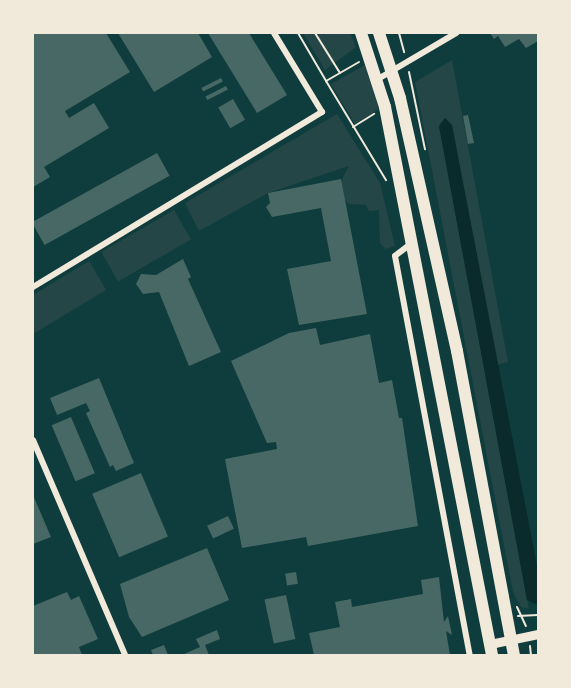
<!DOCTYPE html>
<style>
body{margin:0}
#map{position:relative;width:571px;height:688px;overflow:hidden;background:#0f3d3e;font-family:"IBM Plex Sans",sans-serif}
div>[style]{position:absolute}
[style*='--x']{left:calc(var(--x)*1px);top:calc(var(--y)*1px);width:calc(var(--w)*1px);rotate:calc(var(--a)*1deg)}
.green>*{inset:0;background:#244646;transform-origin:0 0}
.water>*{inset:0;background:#0a2a2b}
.building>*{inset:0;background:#486865;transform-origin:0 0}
.path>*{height:2px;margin:-1px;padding:0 1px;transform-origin:1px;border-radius:1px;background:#f1e9da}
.minor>*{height:6px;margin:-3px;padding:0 3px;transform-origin:3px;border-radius:3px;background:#f1e9da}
.tertiary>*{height:9px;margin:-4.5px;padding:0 4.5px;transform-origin:4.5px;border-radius:4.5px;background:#f1e9da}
.primary>*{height:12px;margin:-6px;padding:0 6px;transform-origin:6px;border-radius:6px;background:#f1e9da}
span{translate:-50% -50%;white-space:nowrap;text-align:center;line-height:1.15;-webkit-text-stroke:4.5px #f1e9da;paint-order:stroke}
.frame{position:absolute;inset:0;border:34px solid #f1e9da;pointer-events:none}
</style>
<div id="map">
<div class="green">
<i style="clip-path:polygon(303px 33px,350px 33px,356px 47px,325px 70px)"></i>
<i style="clip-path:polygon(452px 60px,508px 362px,496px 365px,445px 118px,439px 126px,529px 609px,521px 607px,513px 592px,415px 82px)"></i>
<i style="clip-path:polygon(365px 65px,379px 109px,355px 124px,331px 84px)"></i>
<i style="clip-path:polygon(337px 114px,380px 183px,395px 246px,386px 249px,380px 243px,379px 210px,369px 211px,366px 205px,349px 204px,345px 200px,340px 183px,349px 166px,268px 193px,199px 231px,185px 203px)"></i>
<i style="left:174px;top:210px;width:34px;height:84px;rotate:60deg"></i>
<i style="clip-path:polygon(89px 261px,106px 290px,33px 334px,33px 295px)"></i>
</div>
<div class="water">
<i style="clip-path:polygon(445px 118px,452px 125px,538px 571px,538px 603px,535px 604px,527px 600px,439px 126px)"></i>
</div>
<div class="building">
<i style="clip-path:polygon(33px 33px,106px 33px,130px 72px,65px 111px,69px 118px,94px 103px,109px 128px,44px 167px,50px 177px,33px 187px)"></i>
<i style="clip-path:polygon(118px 33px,198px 33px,212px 57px,154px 92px)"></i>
<i style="clip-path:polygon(208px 33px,249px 33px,287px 95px,257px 113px)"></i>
<i style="clip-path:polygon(490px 33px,538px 33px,538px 41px,526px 48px,519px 39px,505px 47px,498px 36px,494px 39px)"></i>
<i style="left:221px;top:78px;width:4px;height:22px;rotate:63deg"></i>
<i style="left:226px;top:86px;width:4px;height:23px;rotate:63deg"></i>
<i style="left:233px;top:99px;width:24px;height:17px;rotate:60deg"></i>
<i style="clip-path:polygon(468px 115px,474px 143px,468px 144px,463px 116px)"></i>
<i style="left:157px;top:153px;width:26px;height:143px;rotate:61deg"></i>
<i style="clip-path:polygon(341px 179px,367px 314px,299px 325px,287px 269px,331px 261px,321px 208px,272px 217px,266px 207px,270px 203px,268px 193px)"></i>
<i style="clip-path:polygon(183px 259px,191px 277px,188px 279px,221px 352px,189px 366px,159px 292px,143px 294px,136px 284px,141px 274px,156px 275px)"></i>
<i style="clip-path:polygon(316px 328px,320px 345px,370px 334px,379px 383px,392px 380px,399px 418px,402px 418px,418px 526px,308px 546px,306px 537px,242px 548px,225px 459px,277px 449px,276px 442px,267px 443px,231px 361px,289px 333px)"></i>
<i style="clip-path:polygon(99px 378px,134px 463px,116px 471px,113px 465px,110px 467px,86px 413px,90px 411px,86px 403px,57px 415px,50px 398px)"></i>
<i style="left:71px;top:417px;width:61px;height:21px;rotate:67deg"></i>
<i style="left:141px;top:473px;width:69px;height:53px;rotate:67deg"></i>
<i style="clip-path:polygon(33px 495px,51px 537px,33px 544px)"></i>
<i style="left:228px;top:516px;width:14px;height:23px;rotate:65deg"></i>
<i style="clip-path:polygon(207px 548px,229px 600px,142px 637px,129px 617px,120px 584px)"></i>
<i style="left:296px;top:572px;width:12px;height:11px;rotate:81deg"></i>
<i style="clip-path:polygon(439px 577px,444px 622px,448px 616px,452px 635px,446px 631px,450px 655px,314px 655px,309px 633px,340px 627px,335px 602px,351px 599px,352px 607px,423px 594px,421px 580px)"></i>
<i style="clip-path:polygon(67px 592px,71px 600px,79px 596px,98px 639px,79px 647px,82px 655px,33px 655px,33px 606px)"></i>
<i style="left:286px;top:595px;width:45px;height:22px;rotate:78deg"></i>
<i style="clip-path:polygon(217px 630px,220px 639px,205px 645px,209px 655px,182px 655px,200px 647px,196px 639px)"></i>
<i style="clip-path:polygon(164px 645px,168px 655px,153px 655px,151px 650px)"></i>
</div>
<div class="path">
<i style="--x:298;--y:33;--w:56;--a:59.7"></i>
<i style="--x:315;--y:33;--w:47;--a:58"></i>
<i style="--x:399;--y:33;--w:20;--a:75"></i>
<i style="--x:359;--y:62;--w:38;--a:150"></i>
<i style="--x:326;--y:81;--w:116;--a:58.8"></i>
<i style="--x:409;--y:72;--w:79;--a:78.3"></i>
<i style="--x:353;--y:127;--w:25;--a:-32"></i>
<i style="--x:517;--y:607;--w:21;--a:65"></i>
<i style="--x:518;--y:616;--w:20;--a:-3"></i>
<i style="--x:530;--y:646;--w:9;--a:84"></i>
</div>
<div class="minor">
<i style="--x:378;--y:79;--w:91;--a:-30.5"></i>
<i style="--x:412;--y:243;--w:21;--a:143"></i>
<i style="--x:395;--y:256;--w:406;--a:79.4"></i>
<i style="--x:33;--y:287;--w:338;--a:-31.2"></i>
<i style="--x:322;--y:112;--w:92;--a:-121.3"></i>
<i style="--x:33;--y:440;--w:234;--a:66.8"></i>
</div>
<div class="tertiary">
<i style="--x:490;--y:644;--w:49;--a:-11.8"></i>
</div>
<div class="primary">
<i style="--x:361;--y:33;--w:78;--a:72"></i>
<i style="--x:385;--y:107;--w:558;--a:78.95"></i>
<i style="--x:379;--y:33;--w:68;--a:72.1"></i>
<i style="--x:400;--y:98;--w:259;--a:77.3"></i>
<i style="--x:457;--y:351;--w:309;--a:79.4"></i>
</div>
<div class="frame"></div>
</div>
